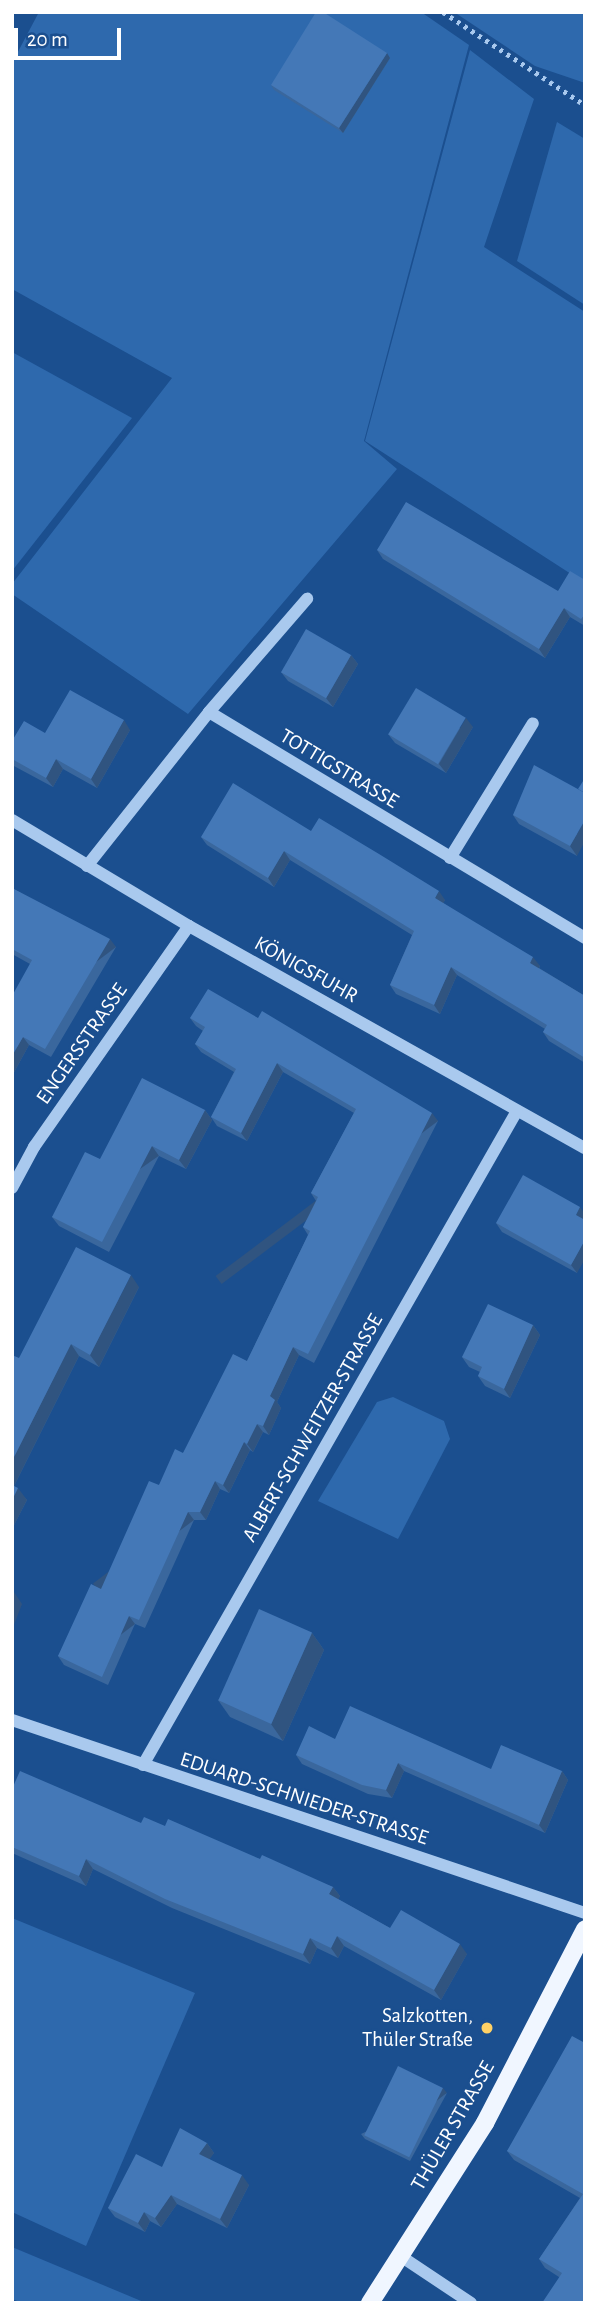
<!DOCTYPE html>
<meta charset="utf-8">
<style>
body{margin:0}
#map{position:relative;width:597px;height:2315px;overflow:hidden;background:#1b4f8f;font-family:"Alegreya Sans",sans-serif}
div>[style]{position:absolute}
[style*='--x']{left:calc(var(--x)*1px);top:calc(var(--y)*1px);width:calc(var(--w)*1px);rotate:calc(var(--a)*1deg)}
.green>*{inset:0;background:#2e69ad}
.path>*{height:4.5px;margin-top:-2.25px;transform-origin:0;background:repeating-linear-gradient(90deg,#a9c9ee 0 3.5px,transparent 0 8.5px)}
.minor>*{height:12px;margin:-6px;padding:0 6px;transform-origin:6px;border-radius:6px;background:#a9c9ee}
.major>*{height:18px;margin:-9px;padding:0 9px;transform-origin:9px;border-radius:9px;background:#f0f6ff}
.wall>*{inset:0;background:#3a679d}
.shaded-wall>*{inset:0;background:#305480;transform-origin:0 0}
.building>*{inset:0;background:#4478b7;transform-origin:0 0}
.dots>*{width:19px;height:19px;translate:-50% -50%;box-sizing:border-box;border:4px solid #1b4f8f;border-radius:50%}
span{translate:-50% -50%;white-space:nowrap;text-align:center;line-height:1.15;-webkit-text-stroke:5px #1b4f8f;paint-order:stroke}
.street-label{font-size:21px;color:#fff}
.poi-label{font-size:21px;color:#fff}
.right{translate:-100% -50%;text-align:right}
.frame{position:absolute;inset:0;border:14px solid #fff;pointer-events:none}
.scale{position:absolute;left:14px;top:28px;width:107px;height:32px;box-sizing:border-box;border:4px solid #fff;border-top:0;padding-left:9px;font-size:21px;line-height:24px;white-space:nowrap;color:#fff;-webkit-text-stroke:5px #1b4f8f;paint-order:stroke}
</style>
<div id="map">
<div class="green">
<i style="clip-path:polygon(39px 12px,421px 12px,469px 45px,364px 441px,397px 469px,188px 714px,12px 594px,12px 584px,172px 378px,12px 289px,12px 63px)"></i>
<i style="clip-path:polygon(454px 12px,585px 12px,585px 83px,535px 66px)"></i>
<i style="clip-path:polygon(470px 50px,534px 99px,484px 247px,585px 312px,585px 583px,365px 441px)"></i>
<i style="clip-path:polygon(557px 122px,585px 139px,585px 305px,517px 261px)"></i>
<i style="clip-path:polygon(12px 352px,132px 418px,12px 571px)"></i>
<i style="clip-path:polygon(393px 1397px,444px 1421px,450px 1439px,398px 1539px,318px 1501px,377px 1402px)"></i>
<i style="clip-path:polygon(12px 1918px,195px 1993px,86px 2246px,12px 2212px)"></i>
<i style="clip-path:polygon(12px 2247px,146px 2303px,22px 2303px,12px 2299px)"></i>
</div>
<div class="path">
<i style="--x:443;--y:12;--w:170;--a:33.2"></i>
</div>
<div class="minor">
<i style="--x:209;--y:712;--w:150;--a:-49.1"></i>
<i style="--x:12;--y:820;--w:206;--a:30.9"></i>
<i style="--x:189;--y:926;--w:454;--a:29.3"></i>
<i style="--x:450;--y:858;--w:158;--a:-58.4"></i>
<i style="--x:87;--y:866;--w:196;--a:-51.6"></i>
<i style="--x:209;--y:712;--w:439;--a:31"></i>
<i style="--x:12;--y:1188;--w:47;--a:-61.8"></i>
<i style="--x:34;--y:1147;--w:270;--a:-55"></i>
<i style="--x:12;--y:1720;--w:605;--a:18.61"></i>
<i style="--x:143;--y:1765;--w:753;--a:-60.24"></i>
<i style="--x:402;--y:2257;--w:83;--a:33.7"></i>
</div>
<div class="major">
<i style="--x:370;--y:2303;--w:214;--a:-57.4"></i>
<i style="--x:485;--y:2123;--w:218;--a:-62.7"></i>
</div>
<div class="wall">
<i style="clip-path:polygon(390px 58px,343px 133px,274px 90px,271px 85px)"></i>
<i style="clip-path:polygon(377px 550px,558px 591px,585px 580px,585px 626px,570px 617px,545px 658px,383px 559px)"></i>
<i style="clip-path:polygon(351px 655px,358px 664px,333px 707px,288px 681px,281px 672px)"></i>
<i style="clip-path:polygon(473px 727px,446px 773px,395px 743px,388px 734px)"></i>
<i style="clip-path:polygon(130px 730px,97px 788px,63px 769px,53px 787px,12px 765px,12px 741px,45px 733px)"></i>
<i style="clip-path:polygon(578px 789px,577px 856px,519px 824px,513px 815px)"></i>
<i style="clip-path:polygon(311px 831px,445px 900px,443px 903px,540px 966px,539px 968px,585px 996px,585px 1063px,549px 1041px,543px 1032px,545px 1029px,457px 975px,440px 1014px,396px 994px,390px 985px,412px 935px,290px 860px,274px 887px,207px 845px,201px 837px)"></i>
<i style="clip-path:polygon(12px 888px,116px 947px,51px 1057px,29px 1045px,12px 1076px,30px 964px,12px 954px)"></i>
<i style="clip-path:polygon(190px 1018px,258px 1018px,438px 1121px,314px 1363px,299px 1355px,277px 1402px,281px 1408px,269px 1435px,263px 1432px,253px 1452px,250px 1450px,229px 1493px,220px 1489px,206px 1520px,194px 1520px,145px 1628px,135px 1624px,108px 1685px,64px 1665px,58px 1656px,101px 1589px,159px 1485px,183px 1453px,247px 1361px,308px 1235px,303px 1227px,316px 1201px,311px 1193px,354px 1113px,283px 1072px,247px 1141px,217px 1126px,211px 1117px,234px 1072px,201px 1052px,195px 1044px,203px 1031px,196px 1026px)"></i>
<i style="clip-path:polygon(205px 1110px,212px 1120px,186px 1169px,159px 1156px,109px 1252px,59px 1226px,52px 1217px,100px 1159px)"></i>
<i style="clip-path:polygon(585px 1214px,577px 1273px,502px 1232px,496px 1223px)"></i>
<i style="clip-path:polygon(139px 1287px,99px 1367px,79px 1356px,14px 1486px,27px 1500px,12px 1529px,19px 1358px)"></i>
<i style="clip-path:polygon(533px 1325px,540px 1335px,510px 1398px,485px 1386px,478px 1376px,480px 1372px,469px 1367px,462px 1357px)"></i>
<i style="clip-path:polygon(312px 1633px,324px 1650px,283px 1741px,230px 1717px,218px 1700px)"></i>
<i style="clip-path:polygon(335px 1739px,491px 1769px,562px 1771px,568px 1780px,545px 1833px,404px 1771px,392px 1798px,368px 1794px,302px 1764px,296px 1755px)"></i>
<i style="clip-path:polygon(12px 1789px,141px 1823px,165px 1826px,260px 1859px,333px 1887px,340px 1896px,338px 1899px,390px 1928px,467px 1954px,441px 2000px,344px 1946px,338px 1958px,317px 1948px,310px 1964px,172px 1908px,93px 1869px,86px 1886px,12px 1853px)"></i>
<i style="clip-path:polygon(585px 2043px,585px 2303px,559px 2277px,545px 2268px,539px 2259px,580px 2198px,514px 2160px,507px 2151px)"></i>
<i style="clip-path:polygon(447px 2093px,410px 2161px,365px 2139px,361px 2134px)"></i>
<i style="clip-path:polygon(207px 2143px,214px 2153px,209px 2159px,249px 2185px,227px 2228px,177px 2204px,161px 2227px,150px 2221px,145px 2232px,115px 2217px,108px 2208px,162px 2167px)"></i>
</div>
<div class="shaded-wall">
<i style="clip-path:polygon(387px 53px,390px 58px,343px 133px,339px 128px)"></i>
<i style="clip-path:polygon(564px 608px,570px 617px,545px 658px,539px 649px)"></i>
<i style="clip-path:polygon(351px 655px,358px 664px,333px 707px,326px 698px)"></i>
<i style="clip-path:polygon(466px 718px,473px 727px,446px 773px,439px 764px)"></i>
<i style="clip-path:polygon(124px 720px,130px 730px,97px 788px,91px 779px)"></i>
<i style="clip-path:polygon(56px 759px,63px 769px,53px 787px,46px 778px)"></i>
<i style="clip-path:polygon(585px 820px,585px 841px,577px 856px,570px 846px)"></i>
<i style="clip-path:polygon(284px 851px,290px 860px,274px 887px,268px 878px)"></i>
<i style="clip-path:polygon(439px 891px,445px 900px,441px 907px,435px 898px)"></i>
<i style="left:110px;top:939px;width:10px;height:128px;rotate:53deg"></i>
<i style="clip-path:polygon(533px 957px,540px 966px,536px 972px,530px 963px)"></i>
<i style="clip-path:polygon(451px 967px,457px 975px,440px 1014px,434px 1005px)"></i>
<i style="clip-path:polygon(23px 1037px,29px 1045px,12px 1076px,12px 1056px)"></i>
<i style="clip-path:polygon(277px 1063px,283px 1072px,247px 1141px,241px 1133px)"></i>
<i style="clip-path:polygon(205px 1110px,212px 1120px,186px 1169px,179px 1160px)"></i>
<i style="left:432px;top:1113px;width:10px;height:271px;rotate:53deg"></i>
<i style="left:152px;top:1146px;width:12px;height:108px;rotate:55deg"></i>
<i style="clip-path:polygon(580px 1207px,585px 1214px,585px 1219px,582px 1224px,576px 1215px)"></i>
<i style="clip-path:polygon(585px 1240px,585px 1259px,577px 1273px,571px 1265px)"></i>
<i style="clip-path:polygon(131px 1275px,139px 1287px,99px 1367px,90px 1355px)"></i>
<i style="clip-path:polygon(533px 1325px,540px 1335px,510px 1398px,504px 1389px)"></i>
<i style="clip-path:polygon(71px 1344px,79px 1356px,12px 1490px,12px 1461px)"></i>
<i style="clip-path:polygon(293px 1347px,299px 1355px,277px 1402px,281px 1408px,269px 1435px,263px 1426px,270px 1396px)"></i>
<i style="clip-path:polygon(257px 1424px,263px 1432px,253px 1452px,247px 1444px)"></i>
<i style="clip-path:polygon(244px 1442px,250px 1450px,229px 1493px,223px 1485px)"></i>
<i style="clip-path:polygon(215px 1481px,220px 1489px,206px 1520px,200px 1512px)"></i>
<i style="clip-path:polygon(18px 1488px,27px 1500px,12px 1529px,12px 1500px)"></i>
<i style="left:188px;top:1512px;width:10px;height:119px;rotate:53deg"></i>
<i style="clip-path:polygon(14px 1592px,22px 1604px,12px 1630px,12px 1596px)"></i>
<i style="left:129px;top:1616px;width:10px;height:67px;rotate:53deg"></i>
<i style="clip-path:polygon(312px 1633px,324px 1650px,283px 1741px,271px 1724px)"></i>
<i style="clip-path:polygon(398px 1763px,404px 1771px,392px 1798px,386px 1790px)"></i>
<i style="clip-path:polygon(562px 1771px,568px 1780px,545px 1833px,539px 1825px)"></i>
<i style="clip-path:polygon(86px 1859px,93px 1869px,86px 1886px,79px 1876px)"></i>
<i style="clip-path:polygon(333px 1887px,340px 1896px,336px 1904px,329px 1894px)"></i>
<i style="clip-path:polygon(337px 1936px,344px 1946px,338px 1958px,331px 1948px)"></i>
<i style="clip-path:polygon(310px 1938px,317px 1948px,310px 1964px,303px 1954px)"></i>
<i style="clip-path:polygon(460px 1944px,467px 1954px,441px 2000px,434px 1990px)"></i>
<i style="left:443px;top:2088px;width:6px;height:77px;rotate:51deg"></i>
<i style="clip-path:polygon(207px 2143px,214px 2153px,206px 2164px,199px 2154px)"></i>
<i style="clip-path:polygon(242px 2175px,249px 2185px,227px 2228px,220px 2219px)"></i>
<i style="clip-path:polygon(171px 2195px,177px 2204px,161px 2227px,155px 2218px)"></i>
<i style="clip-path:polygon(144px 2212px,150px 2221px,145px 2232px,138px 2223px)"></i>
</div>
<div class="building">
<i style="clip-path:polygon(316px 12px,323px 12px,387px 53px,339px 128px,271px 85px)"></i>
<i style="clip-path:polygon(406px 502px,558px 591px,570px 571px,585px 580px,585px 614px,581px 619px,564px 608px,539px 649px,377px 550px)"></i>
<i style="left:306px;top:629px;width:52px;height:50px;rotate:30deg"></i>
<i style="left:416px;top:688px;width:58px;height:54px;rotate:31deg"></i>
<i style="clip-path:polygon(70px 690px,124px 720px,91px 779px,56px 759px,46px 778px,12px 759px,12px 741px,24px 721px,45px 733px)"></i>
<i style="clip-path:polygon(534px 765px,585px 793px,585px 820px,570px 846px,513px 815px)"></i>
<i style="clip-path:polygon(585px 778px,585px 793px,578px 789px)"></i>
<i style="clip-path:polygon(233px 783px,311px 831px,319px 818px,379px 854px,439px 891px,435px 898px,533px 957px,530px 963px,585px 996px,585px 1058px,543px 1032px,547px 1025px,451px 967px,434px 1005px,390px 985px,414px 931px,284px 851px,268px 878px,201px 837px)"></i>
<i style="clip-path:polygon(12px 888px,110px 939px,45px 1049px,23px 1037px,12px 1056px,12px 996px,32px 960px,12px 949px)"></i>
<i style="clip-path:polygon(208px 989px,258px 1018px,262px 1011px,432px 1113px,308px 1354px,293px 1347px,270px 1396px,275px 1400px,263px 1426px,257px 1424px,247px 1444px,244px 1442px,223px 1485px,215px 1481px,200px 1512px,188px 1512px,139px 1620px,129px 1616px,102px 1677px,58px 1656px,91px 1584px,101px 1589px,149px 1481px,159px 1485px,175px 1449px,183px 1453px,233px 1354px,247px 1361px,310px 1231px,303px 1227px,318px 1197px,311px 1193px,356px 1109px,277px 1063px,241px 1133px,211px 1117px,236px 1069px,195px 1044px,205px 1027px,190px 1018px)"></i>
<i style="clip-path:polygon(142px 1078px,205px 1110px,179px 1160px,152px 1146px,102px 1242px,52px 1217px,85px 1152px,100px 1159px)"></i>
<i style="clip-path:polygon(523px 1175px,580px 1207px,576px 1215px,585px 1220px,585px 1240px,571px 1265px,496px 1223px)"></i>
<i style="clip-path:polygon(76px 1247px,131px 1275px,90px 1355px,71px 1344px,12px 1461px,12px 1355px,19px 1358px)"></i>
<i style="clip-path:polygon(488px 1304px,533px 1325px,504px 1389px,478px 1376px,482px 1367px,462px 1357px)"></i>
<i style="clip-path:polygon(12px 1485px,18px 1488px,12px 1500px)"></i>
<i style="left:259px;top:1609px;width:58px;height:100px;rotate:24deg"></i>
<i style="clip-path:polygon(350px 1706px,491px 1769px,501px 1745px,562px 1771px,539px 1825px,398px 1763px,386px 1790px,362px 1785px,296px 1755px,309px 1726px,335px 1739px)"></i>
<i style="clip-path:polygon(20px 1771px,141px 1823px,144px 1817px,165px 1826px,168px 1819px,260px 1859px,262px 1855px,333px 1887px,329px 1894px,390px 1928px,401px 1910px,460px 1944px,434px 1990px,337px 1936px,331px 1948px,310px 1938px,303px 1954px,165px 1899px,86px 1859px,79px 1876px,12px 1847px,12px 1789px)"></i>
<i style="clip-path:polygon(572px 2036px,585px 2043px,585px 2303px,542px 2303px,562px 2273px,539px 2259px,583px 2194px,507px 2151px)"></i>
<i style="left:398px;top:2066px;width:50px;height:77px;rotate:26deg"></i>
<i style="clip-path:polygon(180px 2128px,207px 2143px,199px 2154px,242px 2175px,220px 2219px,171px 2195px,155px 2218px,144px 2212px,138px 2223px,108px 2208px,136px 2154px,162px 2167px)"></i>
</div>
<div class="dots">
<i style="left:487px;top:2028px;background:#ffd166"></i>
</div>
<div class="street-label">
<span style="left:339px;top:769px;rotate:31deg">TOTTIGSTRASSE</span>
<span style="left:306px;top:970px;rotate:29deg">KÖNIGSFUHR</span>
<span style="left:82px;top:1044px;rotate:-55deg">ENGERSSTRASSE</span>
<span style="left:313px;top:1428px;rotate:-60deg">ALBERT-SCHWEITZER-STRASSE</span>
<span style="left:304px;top:1799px;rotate:18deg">EDUARD-SCHNIEDER-STRASSE</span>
<span style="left:453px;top:2126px;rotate:-60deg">THÜLER STRASSE</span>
</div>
<div class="poi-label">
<span class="right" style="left:473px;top:2028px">Salzkotten,<br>Thüler Straße</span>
</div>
<div class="frame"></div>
<div class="scale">20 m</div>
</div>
